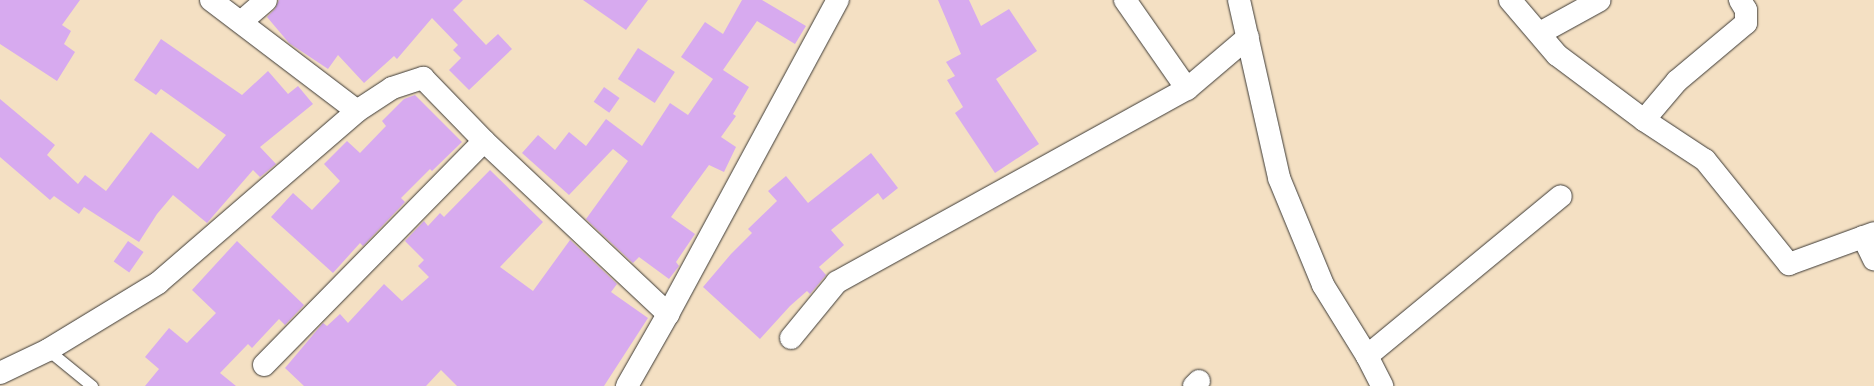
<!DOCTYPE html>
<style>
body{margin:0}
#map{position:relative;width:1874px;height:386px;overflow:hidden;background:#f4e0c3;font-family:Caveat,sans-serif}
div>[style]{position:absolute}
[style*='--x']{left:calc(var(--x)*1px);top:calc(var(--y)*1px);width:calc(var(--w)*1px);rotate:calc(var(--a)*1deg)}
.building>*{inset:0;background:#d7aaef;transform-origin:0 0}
.roads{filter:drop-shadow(0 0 1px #3c3935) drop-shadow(0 0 1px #3c3935)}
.service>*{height:11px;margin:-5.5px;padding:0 5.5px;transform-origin:5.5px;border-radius:5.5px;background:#fff}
.minor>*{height:22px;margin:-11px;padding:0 11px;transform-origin:11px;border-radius:11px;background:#fff}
span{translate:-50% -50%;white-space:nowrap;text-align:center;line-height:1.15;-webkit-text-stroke:4px #fcf5e5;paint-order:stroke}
</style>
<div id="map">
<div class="building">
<i style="clip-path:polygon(0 0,80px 0,62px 25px,71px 31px,64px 44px,75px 52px,57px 81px,0 44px)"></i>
<i style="clip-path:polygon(279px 0,463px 0,453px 10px,486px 45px,498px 34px,512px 49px,469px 90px,449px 70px,461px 58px,453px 50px,458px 45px,432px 18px,397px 59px,394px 56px,364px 83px,338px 55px,328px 69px,289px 43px,267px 17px,275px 9px)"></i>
<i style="clip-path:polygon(583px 0,648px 0,626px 30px)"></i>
<i style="clip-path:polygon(742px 0,762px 0,806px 26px,795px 44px,757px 21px,723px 70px,749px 87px,733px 114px,736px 116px,721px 137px,736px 147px,724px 172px,709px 165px,671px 217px,695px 234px,676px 262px,679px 266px,669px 279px,639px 257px,633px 263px,586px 219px,628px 161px,613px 149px,569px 195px,522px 153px,538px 135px,555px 150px,569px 132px,586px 146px,606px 119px,642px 146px,670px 103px,688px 115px,713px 79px,681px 57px,705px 22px,723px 34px)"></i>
<i style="clip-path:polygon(938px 0,969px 0,981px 26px,1009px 9px,1037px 51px,996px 79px,1039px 144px,995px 173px,955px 113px,963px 107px,947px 80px,955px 76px,946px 62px,961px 54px)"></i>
<i style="clip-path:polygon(161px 39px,242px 95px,268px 71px,288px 94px,298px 86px,313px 104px,260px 147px,276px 164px,260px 177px,253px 170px,207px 223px,173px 195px,157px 214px,139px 242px,84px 207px,79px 214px,54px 196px,50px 200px,0 157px,0 99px,55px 145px,47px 155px,78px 184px,85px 175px,106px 191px,151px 132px,198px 169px,226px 135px,161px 89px,156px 95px,134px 80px)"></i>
<i style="left:638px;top:48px;width:44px;height:37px;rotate:33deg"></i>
<i style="left:604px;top:87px;width:19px;height:18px;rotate:35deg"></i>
<i style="clip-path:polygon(415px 95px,462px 142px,432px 171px,430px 169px,401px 198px,405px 202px,363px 246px,360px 243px,333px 273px,271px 217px,293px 193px,312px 210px,340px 181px,324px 164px,347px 141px,360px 153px,386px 126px,382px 121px,404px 99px)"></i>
<i style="clip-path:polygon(871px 153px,898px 188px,883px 200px,878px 193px,831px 230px,844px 245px,819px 267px,826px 275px,810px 294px,807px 291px,790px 306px,760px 339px,703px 287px,731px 254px,752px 233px,748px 229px,777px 201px,768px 191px,786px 176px,808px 203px)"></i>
<i style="clip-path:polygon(490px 170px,543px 222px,500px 267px,533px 291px,570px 240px,617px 284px,611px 292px,648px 318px,604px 386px,457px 386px,441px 370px,426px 386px,304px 386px,285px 368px,323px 323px,327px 326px,340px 314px,348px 323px,384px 284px,402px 301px,429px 277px,418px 266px,424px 260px,405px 241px,424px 221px,428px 226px,440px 213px,444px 217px)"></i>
<i style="left:128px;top:241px;width:19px;height:25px;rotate:35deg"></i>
<i style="clip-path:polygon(237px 241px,304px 305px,285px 325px,279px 319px,252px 348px,248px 344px,220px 373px,236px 386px,145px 386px,159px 369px,145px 357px,169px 328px,187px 343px,216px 313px,192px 290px)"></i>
</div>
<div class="roads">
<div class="service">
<i style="--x:48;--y:350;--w:57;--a:39.3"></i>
</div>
<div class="minor">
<i style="--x:211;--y:0;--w:183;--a:37.2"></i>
<i style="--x:1125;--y:0;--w:108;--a:55.1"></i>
<i style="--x:1239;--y:0;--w:182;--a:77.3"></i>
<i style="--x:1279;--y:178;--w:116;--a:67.6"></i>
<i style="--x:1323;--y:285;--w:84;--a:58.2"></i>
<i style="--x:1367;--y:356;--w:34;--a:63"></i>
<i style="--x:1510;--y:0;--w:72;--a:49.5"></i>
<i style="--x:1557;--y:55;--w:109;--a:36.8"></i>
<i style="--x:1644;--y:120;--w:73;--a:33.3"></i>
<i style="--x:1705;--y:160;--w:134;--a:51.1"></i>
<i style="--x:1789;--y:264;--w:90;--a:-20"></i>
<i style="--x:241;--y:22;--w:33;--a:-41"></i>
<i style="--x:1540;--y:33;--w:68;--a:-28.8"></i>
<i style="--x:1644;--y:120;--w:51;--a:-49.8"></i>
<i style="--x:1677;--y:81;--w:90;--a:-40"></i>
<i style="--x:1746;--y:23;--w:13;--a:-90"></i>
<i style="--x:1746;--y:10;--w:12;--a:-121"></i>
<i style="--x:1863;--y:237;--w:25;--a:64"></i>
<i style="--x:791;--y:338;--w:72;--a:-50.6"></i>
<i style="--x:837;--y:282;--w:400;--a:-28.9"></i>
<i style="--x:1187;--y:89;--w:80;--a:-40.4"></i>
<i style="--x:1367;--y:356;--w:251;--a:-39.5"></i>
<i style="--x:264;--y:365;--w:314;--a:-45.5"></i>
<i style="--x:0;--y:373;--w:53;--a:-25.6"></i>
<i style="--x:48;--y:350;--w:129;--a:-31.3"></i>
<i style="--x:158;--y:283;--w:263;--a:-40.8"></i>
<i style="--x:357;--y:111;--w:42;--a:-33.3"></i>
<i style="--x:392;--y:88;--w:33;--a:-18"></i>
<i style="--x:423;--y:78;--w:88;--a:45.9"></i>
<i style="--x:484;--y:141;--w:253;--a:43.2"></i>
<i style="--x:627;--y:386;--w:83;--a:-60.3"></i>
<i style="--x:668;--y:314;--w:357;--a:-61.6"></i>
<i style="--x:1194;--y:386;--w:7;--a:-45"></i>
</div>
</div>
</div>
